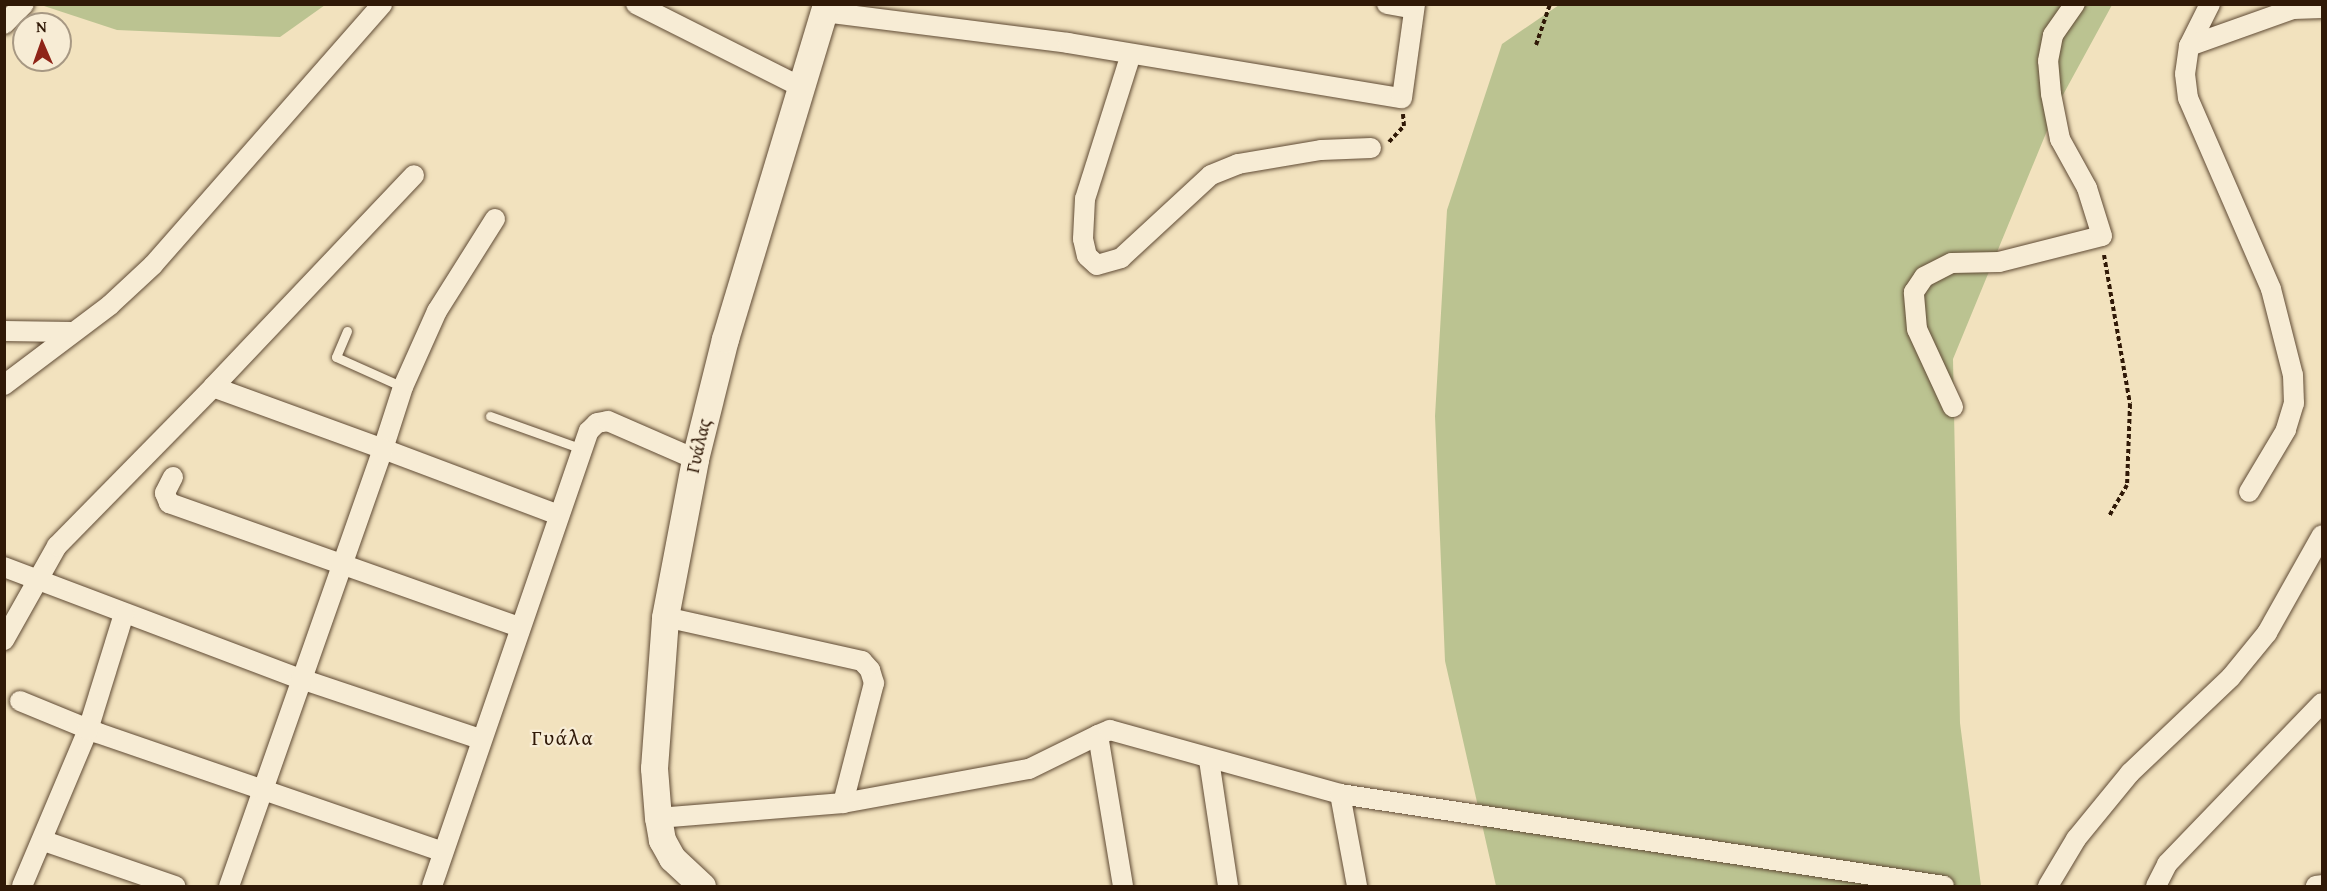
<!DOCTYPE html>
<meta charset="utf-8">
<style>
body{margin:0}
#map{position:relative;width:2327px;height:891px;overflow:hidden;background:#f2e2be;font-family:"Gentium Book Plus",serif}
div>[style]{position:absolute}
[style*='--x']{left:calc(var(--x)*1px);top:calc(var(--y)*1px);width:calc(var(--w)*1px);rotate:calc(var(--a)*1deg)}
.green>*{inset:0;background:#bbc391}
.path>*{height:4px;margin-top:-2px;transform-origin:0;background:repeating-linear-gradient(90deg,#301907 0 4.5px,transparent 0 7.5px)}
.roads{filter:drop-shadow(0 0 2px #604b35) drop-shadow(0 0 2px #604b35)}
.lane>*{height:9px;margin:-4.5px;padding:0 4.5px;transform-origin:4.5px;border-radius:4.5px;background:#f7ecd5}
.street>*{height:20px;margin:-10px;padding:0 10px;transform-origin:10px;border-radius:10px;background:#f7ecd5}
.secondary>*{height:27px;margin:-13.5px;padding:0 13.5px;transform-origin:13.5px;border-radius:13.5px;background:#f7ecd5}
span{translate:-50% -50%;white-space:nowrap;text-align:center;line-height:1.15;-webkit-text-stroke:4.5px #f7ecd5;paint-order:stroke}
.street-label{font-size:18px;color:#301907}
.quarter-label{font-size:21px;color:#301907;letter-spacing:1.5px}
.frame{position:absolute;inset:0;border:6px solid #301907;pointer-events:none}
.north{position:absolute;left:12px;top:12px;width:60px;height:60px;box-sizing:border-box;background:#f7ecd5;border:2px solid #a79883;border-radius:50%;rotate:358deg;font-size:16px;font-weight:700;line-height:24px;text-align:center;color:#301907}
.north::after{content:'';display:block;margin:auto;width:21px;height:27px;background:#8f2418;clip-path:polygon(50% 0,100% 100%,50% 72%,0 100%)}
</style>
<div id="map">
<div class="green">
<i style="clip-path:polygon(41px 5px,325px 5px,280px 37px,117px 30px)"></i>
<i style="clip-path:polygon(1559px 5px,2112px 5px,2058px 104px,1953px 359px,1960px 723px,1981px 886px,1496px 886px,1445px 661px,1435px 416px,1447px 210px,1502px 44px)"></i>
</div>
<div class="path">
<i style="--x:1536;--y:45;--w:43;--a:-71.1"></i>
<i style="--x:1389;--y:142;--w:22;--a:-47"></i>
<i style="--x:1404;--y:126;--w:12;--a:-95"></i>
<i style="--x:2104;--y:255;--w:151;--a:80.1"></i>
<i style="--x:2130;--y:404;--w:81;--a:92.1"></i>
<i style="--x:2127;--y:485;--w:36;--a:120"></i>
</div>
<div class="roads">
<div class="lane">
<i style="--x:347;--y:331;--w:28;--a:113"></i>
<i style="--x:336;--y:357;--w:73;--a:24.1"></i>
<i style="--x:490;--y:416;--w:98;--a:19.7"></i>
</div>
<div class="street">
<i style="--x:636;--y:4;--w:185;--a:26.7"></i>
<i style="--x:1387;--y:4;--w:27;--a:10"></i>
<i style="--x:2210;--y:4;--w:47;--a:116.6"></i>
<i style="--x:2189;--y:46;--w:110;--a:-19.6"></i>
<i style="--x:2293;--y:9;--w:29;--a:-2"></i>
<i style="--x:824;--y:12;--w:246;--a:7.2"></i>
<i style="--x:1068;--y:43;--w:338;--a:9.4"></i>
<i style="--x:1402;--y:98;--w:95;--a:-82.1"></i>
<i style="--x:4;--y:24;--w:28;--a:-45"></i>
<i style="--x:2189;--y:46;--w:28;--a:98"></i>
<i style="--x:2185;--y:74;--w:24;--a:83"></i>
<i style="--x:2188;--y:98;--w:208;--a:66.5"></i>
<i style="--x:2271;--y:289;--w:89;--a:75.7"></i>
<i style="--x:2293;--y:375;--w:28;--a:88"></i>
<i style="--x:2294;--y:403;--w:28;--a:107"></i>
<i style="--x:2286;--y:430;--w:72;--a:120.8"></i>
<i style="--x:1131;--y:54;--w:152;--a:107.6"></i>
<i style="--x:1085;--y:199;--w:40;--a:92.9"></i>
<i style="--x:1083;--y:239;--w:17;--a:77"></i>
<i style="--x:1087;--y:256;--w:13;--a:42"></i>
<i style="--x:1097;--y:265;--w:25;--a:-16"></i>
<i style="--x:1121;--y:258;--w:122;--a:-42.7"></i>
<i style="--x:1211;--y:175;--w:29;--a:-22"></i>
<i style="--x:1238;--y:164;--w:84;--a:-9.6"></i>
<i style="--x:1321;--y:150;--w:50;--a:-2.3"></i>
<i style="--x:495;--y:219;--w:109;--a:122.2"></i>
<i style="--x:437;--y:311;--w:83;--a:114.1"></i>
<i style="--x:403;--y:387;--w:65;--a:107.9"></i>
<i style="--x:383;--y:449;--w:188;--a:20.6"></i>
<i style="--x:4;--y:331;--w:68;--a:0.8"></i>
<i style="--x:4;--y:385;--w:133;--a:-37"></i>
<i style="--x:110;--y:305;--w:59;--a:-42.9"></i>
<i style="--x:153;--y:265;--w:347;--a:-48.7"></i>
<i style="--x:213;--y:387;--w:292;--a:-46.5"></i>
<i style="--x:1953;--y:407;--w:86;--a:-114.8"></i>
<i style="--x:1917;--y:329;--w:37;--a:-95"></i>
<i style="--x:1914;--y:292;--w:18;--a:-56"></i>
<i style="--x:1924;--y:277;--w:31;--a:-27"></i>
<i style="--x:1952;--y:263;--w:47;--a:-1.2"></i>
<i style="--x:1999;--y:262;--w:106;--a:-14.2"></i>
<i style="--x:2102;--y:236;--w:50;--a:-107.4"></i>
<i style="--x:2087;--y:188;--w:56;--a:-118.9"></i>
<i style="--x:2060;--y:139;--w:46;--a:-101.3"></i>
<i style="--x:2051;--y:94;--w:33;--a:-95"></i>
<i style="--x:2048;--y:61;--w:26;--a:-79"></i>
<i style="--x:2053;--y:35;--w:38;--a:-55"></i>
<i style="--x:173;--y:477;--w:18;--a:117"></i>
<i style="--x:165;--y:493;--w:11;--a:68"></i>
<i style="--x:169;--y:503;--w:371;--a:19.5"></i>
<i style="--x:4;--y:567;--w:317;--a:20.7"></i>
<i style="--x:301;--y:679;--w:189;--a:18.5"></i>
<i style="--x:665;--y:617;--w:202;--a:12.6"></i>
<i style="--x:862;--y:661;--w:12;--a:48"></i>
<i style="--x:870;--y:670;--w:14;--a:73"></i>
<i style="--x:874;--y:683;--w:124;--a:104.5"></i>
<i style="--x:4;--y:640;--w:108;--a:-60.6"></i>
<i style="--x:57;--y:546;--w:223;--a:-45.5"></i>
<i style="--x:213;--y:387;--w:181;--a:20"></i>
<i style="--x:383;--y:449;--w:463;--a:109.4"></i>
<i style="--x:20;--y:701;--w:84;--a:22.3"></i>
<i style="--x:98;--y:733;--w:365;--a:19"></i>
<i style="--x:1209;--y:760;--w:127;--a:81.4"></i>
<i style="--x:1340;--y:794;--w:94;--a:79.5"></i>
<i style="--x:658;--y:818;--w:186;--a:-4.6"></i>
<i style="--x:843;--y:803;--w:189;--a:-10.4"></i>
<i style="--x:1029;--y:769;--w:77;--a:-26.2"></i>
<i style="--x:44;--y:841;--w:139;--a:19"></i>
<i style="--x:22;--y:886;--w:169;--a:-67.1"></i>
<i style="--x:88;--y:730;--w:121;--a:-72.8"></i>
<i style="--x:432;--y:886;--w:481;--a:-71"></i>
<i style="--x:589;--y:431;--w:11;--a:-45"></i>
<i style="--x:597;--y:423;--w:11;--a:-10"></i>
<i style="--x:608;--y:421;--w:95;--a:23.6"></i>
<i style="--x:1123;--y:886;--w:153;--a:-99.4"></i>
<i style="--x:1098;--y:735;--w:13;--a:-23"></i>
<i style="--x:1110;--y:730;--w:239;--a:15.5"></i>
<i style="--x:1340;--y:794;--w:611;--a:8.66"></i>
<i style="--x:2048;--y:886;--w:55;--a:-59.2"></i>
<i style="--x:2076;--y:839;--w:85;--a:-50.7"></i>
<i style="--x:2130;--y:773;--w:139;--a:-43.5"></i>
<i style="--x:2231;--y:677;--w:57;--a:-50.7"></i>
<i style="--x:2267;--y:633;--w:112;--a:-60.7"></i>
<i style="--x:2156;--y:886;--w:25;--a:-63"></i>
<i style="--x:2167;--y:864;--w:223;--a:-46.1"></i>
<i style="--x:2316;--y:886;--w:6;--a:-9"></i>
</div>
<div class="secondary">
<i style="--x:702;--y:886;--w:41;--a:-137"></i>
<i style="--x:672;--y:858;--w:21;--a:-119"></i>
<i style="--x:662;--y:840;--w:22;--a:-100"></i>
<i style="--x:658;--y:818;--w:50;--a:-94.6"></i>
<i style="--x:654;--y:768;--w:151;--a:-85.8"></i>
<i style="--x:665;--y:617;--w:161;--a:-79.2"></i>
<i style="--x:695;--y:459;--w:124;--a:-76"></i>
<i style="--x:725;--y:339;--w:350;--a:-73.2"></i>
</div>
</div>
<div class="street-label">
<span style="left:699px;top:446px;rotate:-77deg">Γυάλας</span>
</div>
<div class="quarter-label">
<span style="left:563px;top:738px">Γυάλα</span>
</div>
<div class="frame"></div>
<div class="north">N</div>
</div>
